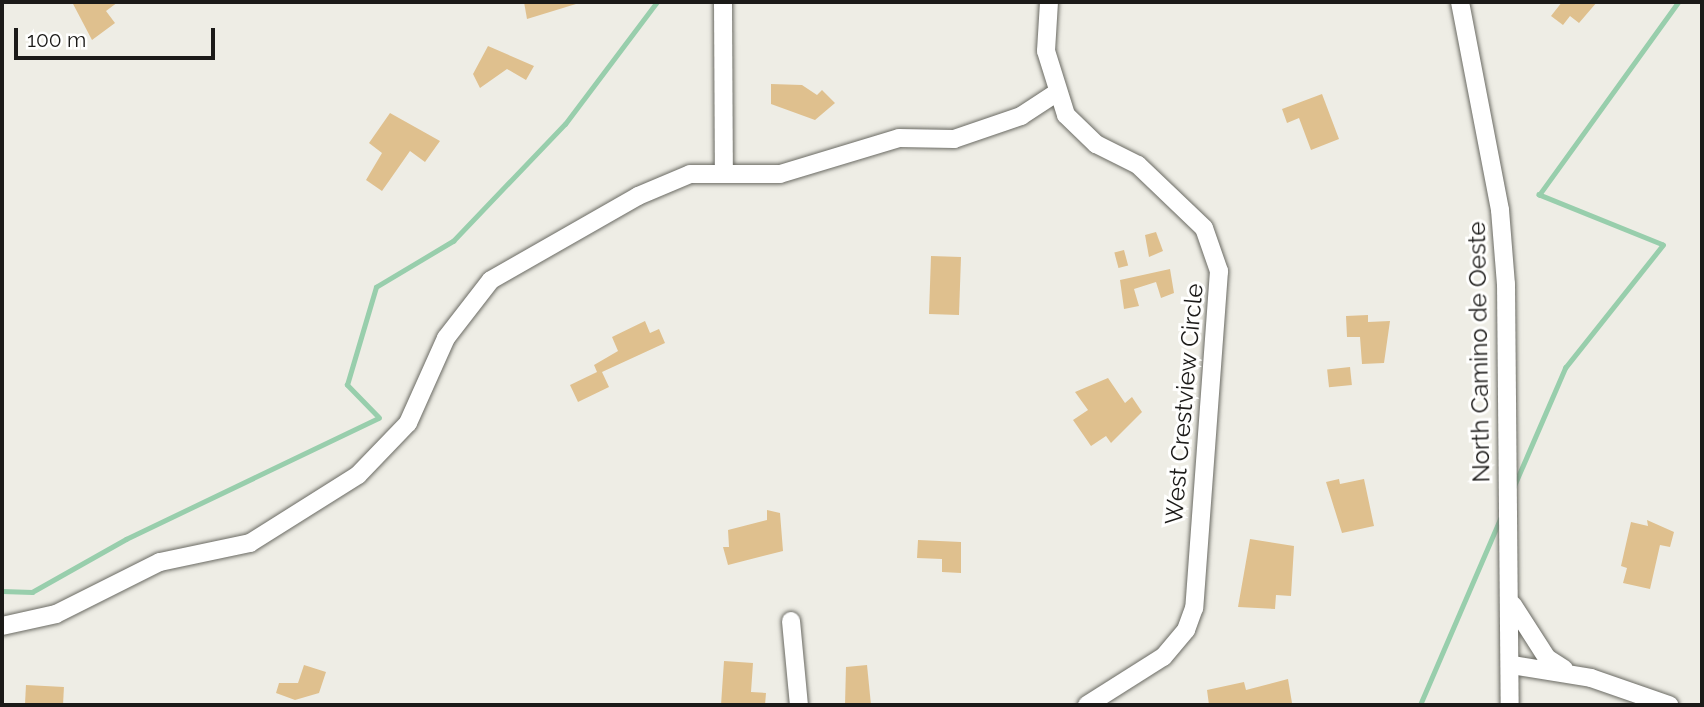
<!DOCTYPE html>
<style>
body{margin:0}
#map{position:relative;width:1704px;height:707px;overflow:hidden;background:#eeede5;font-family:Raleway,sans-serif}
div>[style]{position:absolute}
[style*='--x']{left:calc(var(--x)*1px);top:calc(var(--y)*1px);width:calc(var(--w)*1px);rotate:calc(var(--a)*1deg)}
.stream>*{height:4.5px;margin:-2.25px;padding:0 2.25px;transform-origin:2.25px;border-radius:2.25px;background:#98ceac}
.building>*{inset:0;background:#dfc08e;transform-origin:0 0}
.roads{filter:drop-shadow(0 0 2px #6a6a63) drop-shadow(0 0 2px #6a6a63)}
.minor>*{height:18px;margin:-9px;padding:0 9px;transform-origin:9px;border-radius:9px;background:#fff}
span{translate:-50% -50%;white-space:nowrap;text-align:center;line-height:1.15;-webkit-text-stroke:6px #fffffe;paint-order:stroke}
.street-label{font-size:24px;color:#1b1a18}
.frame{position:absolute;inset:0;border:4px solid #1b1a18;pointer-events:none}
.scale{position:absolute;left:14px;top:28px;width:201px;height:32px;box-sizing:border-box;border:4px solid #1b1a18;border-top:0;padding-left:9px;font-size:21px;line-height:24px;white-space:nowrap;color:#1b1a18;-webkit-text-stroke:5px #fffffe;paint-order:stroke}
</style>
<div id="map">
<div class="stream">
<i style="--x:1514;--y:486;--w:129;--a:-66.6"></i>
<i style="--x:1565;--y:368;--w:157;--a:-51.5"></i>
<i style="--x:1663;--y:245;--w:134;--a:-158"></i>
<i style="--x:1539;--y:195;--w:238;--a:-54.2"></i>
<i style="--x:2;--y:591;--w:30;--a:2"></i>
<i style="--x:32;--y:592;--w:108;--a:-29.4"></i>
<i style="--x:126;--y:539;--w:280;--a:-25.6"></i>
<i style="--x:379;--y:418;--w:46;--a:-134.1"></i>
<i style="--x:347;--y:385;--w:102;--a:-73.5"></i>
<i style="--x:376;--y:287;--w:90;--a:-30.9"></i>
<i style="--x:453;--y:241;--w:162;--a:-46.3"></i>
<i style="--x:565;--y:124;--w:153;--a:-53"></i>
<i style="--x:1420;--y:705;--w:205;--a:-66.7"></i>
</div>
<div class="building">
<i style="clip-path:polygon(72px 2px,118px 2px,106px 11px,115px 23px,92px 40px)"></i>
<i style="clip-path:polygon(524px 2px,575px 2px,576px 4px,527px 19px)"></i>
<i style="clip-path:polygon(1562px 2px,1597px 2px,1579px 23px,1570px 16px,1563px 25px,1551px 16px)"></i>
<i style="clip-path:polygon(488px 46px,534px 66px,526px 80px,507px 69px,480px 88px,473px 74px)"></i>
<i style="clip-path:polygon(771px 84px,802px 85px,817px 95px,822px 90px,835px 103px,815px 120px,771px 104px)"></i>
<i style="clip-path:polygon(1322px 94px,1339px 139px,1311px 150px,1299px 118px,1287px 123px,1282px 109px)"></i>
<i style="clip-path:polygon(390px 113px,440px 141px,425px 162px,410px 151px,382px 191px,366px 180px,382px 153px,369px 143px)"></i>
<i style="clip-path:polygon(1156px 232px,1163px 251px,1149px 257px,1145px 235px)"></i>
<i style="left:1124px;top:250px;width:16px;height:10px;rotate:75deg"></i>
<i style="left:961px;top:257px;width:58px;height:30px;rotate:92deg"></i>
<i style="clip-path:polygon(1170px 269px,1174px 293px,1161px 298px,1156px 282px,1134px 289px,1139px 306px,1124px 309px,1120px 280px)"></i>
<i style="clip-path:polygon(1368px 315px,1368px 322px,1390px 321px,1384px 363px,1362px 364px,1360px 337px,1347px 337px,1346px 316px)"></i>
<i style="clip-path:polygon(645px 321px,650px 333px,659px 329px,665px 343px,602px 372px,609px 387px,578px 402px,570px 385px,597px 372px,594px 365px,618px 351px,612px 337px)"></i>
<i style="left:1350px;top:367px;width:18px;height:23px;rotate:84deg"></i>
<i style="clip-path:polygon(1108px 378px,1125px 403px,1132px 397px,1142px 412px,1111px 443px,1106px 436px,1091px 446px,1073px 420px,1088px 410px,1075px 392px)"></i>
<i style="clip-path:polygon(1339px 479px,1340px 484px,1364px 479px,1374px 526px,1342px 533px,1326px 482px)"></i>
<i style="clip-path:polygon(767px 510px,780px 513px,783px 551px,728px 565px,723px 547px,729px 547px,728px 530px,767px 520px)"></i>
<i style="clip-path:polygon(1647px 520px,1674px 532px,1670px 547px,1660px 545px,1650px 589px,1623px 583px,1627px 568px,1621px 566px,1631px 522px,1648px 526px)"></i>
<i style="clip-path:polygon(1250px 539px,1294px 546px,1291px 596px,1276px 595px,1275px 609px,1238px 607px)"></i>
<i style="clip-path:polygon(918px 540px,961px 542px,961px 573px,942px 572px,942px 559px,917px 558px)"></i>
<i style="clip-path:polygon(724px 661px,753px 663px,751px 692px,766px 693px,765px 705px,721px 705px)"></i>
<i style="clip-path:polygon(304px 665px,326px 672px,319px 693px,295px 700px,276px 693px,279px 683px,298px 683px)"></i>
<i style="clip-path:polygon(867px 665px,871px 705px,845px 705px,846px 667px)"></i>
<i style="clip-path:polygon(1288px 679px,1292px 703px,1209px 705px,1207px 690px,1244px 682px,1246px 690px)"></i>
<i style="left:26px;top:685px;width:38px;height:20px;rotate:3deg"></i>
</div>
<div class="roads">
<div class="minor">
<i style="--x:723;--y:2;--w:168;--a:89.7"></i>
<i style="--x:1049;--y:2;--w:49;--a:93.5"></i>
<i style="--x:1046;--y:51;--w:67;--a:72.6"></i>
<i style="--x:1066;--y:115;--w:42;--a:44"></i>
<i style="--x:1096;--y:144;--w:47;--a:26.6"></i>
<i style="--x:1138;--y:165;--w:91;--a:43.7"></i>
<i style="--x:1204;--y:228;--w:46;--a:70.8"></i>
<i style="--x:1219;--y:271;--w:338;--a:94.2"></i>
<i style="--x:1194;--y:608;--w:23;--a:110"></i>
<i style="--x:1186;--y:630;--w:35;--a:130"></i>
<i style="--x:1163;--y:657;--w:90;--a:147.7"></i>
<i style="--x:1460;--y:2;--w:212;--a:79.1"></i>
<i style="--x:1500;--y:210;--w:74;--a:85.4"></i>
<i style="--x:1506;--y:284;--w:421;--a:89.5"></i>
<i style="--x:1513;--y:605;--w:63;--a:57.3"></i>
<i style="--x:1547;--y:658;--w:20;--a:33"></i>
<i style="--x:791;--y:621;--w:84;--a:84.6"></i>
<i style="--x:2;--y:626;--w:55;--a:-12.5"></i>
<i style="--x:56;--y:614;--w:116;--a:-26.6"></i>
<i style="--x:160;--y:562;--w:92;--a:-11.9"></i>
<i style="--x:250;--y:543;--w:128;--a:-32.2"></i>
<i style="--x:358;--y:475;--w:72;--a:-46.1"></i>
<i style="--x:408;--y:423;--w:93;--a:-65.9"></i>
<i style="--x:446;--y:338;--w:73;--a:-52.2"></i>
<i style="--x:491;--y:280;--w:169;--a:-29.7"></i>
<i style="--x:638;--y:196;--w:56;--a:-22.9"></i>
<i style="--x:690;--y:174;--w:90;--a:0"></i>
<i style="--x:780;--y:174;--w:124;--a:-16.8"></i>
<i style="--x:899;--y:138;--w:55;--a:1"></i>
<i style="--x:954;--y:139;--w:71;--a:-18.9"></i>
<i style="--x:1021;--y:116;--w:42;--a:-33.3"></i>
<i style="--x:1512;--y:665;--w:80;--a:9.3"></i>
<i style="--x:1591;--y:678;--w:83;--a:19.1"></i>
</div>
</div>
<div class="street-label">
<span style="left:1479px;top:352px;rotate:-91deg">North Camino de Oeste</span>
<span style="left:1184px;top:404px;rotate:-85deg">West Crestview Circle</span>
</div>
<div class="frame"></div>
<div class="scale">100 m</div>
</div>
